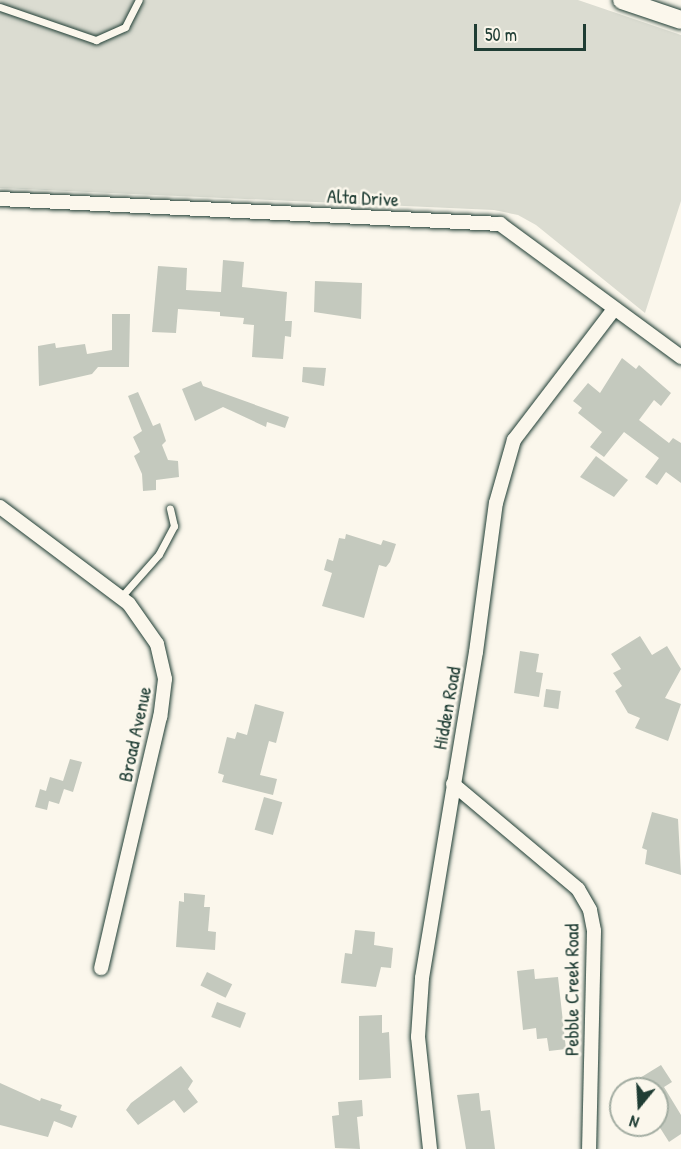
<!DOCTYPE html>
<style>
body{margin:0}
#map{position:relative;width:681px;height:1149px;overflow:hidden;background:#fbf7ec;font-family:"Patrick Hand",sans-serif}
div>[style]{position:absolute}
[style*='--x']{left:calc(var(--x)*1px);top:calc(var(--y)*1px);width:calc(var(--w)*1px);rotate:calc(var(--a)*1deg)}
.green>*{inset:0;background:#dbdcd1}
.building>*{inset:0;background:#c4c9be;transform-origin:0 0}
.roads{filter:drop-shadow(0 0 2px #1f3d34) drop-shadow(0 0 2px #1f3d34)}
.lane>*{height:7px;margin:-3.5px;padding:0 3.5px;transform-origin:3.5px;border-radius:3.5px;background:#fbf7ec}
.street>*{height:14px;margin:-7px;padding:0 7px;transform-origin:7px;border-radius:7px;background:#fbf7ec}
.secondary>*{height:18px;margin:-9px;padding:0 9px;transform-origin:9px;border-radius:9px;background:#fbf7ec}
span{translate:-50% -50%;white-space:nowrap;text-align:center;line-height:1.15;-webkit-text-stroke:5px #fbf7ec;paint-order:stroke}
.street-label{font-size:20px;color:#1f3d34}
.north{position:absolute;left:609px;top:1077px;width:60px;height:60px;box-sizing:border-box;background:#fbf7ec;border:2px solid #a3ada2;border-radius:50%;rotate:198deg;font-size:16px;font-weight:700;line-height:24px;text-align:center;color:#1f3d34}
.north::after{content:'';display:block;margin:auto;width:21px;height:27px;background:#1f3d34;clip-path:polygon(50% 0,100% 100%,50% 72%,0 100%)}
.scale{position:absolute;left:474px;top:24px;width:112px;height:27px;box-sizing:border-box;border:3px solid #1f3d34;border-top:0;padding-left:8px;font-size:18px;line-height:21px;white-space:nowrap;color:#1f3d34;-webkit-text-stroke:4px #fbf7ec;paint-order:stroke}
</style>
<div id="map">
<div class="green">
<i style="clip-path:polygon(0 0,578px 0,681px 35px,681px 201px,645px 313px,536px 225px,518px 215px,494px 210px,0 188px)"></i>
</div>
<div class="building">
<i style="clip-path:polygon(223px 260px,244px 262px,242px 287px,287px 292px,285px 321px,292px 321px,291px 337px,285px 336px,283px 359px,252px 357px,254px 325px,243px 324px,244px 318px,220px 316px,220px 312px,178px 309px,176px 333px,152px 332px,158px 266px,187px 268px,186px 290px,221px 292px)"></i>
<i style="clip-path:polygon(315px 281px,362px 283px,361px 319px,314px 312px)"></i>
<i style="clip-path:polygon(112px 314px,130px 314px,129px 367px,98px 367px,92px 374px,39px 386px,38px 346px,55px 343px,56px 348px,85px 344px,87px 354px,112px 350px)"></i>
<i style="clip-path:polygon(622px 358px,636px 369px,639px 365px,671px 393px,661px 406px,654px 400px,639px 420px,669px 443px,673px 438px,681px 443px,681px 483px,666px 472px,657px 485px,645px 477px,659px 458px,624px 432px,604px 457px,590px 447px,602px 432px,578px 413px,582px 408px,573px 401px,588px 383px,600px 393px)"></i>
<i style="clip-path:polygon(303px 367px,326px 368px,324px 386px,302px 382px)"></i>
<i style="clip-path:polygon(201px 381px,203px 386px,289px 417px,285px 428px,267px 422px,266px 427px,223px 407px,195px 421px,182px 389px)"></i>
<i style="clip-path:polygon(138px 392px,153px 426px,160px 423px,166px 441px,162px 445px,168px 460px,178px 461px,179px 477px,156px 480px,156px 490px,143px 491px,142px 474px,134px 456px,140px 452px,133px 437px,142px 431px,128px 396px)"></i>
<i style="clip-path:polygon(596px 456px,628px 480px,614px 497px,580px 477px)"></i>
<i style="clip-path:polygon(346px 534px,381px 545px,383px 540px,396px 544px,390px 562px,386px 567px,379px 565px,364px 618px,322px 606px,332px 573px,324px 570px,327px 559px,333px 561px,339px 538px,345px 539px)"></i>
<i style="clip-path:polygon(640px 636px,652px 655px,667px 646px,681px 669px,665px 698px,681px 704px,668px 741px,635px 728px,640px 718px,628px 713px,615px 691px,622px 686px,613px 673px,621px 669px,611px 654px)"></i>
<i style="clip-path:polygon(520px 651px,539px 654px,536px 672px,543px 673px,539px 697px,514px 693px)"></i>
<i style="left:546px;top:689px;width:15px;height:18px;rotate:8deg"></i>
<i style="clip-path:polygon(255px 704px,284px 712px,276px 743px,269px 741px,260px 775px,277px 779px,273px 795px,222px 782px,224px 775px,218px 773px,227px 737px,235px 739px,237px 732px,247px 735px)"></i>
<i style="clip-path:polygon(70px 759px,82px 762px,73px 792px,64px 789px,59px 804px,49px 801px,47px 810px,35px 807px,40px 789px,46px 791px,50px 777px,63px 781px)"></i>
<i style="left:264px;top:797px;width:19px;height:34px;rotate:16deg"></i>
<i style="clip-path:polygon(652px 812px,678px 819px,681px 875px,645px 864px,647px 850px,642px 848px)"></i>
<i style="clip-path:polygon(184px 893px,205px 895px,204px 907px,210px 907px,208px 931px,216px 932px,215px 950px,176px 947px,179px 901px,184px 902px)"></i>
<i style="clip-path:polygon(355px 930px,375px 932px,374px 945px,393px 948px,391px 968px,381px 967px,376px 987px,341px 983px,345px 953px,352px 954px)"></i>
<i style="clip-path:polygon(534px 969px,535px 979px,558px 977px,566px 1049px,549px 1051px,547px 1038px,537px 1039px,536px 1028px,523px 1030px,517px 971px)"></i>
<i style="left:207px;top:972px;width:28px;height:15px;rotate:26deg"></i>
<i style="left:217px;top:1002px;width:31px;height:16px;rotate:21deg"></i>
<i style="clip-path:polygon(382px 1015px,382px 1033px,389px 1032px,391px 1078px,359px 1080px,359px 1016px)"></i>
<i style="clip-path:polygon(661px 1065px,672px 1082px,664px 1087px,681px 1115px,681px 1134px,669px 1142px,657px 1123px,657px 1089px,622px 1089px)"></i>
<i style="clip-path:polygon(181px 1066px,193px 1081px,188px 1089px,198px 1102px,184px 1113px,174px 1100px,138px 1125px,126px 1110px,131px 1103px)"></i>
<i style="clip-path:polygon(0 1083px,40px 1101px,41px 1098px,62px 1105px,60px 1110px,77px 1116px,72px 1128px,54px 1121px,48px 1137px,0 1125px)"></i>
<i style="clip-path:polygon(479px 1093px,481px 1111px,490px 1110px,495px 1149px,466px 1149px,457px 1095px)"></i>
<i style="clip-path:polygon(362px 1100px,363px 1116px,357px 1117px,360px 1149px,335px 1148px,332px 1116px,339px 1115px,338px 1102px)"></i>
</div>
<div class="roads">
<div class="lane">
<i style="--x:0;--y:7;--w:102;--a:19"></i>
<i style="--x:96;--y:40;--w:32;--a:-24"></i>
<i style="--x:125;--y:27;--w:30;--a:-63"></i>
<i style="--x:121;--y:597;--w:57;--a:-48.5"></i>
<i style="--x:159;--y:554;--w:32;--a:-62"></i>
<i style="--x:174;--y:526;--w:18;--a:-103"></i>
</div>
<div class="street">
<i style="--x:0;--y:199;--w:501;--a:2.86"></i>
<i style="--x:500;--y:224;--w:225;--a:36.3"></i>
<i style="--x:0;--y:507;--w:161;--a:36.9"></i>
<i style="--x:129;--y:604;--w:49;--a:55"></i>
<i style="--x:157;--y:644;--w:36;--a:77"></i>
<i style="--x:165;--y:679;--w:38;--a:97"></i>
<i style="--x:160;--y:717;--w:258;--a:103.2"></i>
<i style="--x:453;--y:784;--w:163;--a:40"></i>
<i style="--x:578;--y:889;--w:24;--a:60"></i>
<i style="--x:590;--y:910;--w:21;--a:79"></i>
<i style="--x:594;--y:931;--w:218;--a:91.3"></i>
<i style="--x:430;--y:1149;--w:113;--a:-96.1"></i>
<i style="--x:418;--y:1037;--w:59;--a:-86.1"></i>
<i style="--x:422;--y:978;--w:330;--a:-80.6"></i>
<i style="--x:476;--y:652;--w:150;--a:-82.4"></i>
<i style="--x:496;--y:503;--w:66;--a:-74.1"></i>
<i style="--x:514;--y:440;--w:165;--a:-52.6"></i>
</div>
<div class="secondary">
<i style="--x:622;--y:0;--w:62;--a:18.7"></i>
</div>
</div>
<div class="street-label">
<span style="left:363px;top:197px;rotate:3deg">Alta Drive</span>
<span style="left:446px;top:708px;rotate:-80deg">Hidden Road</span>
<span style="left:134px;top:734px;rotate:-78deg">Broad Avenue</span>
<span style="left:571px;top:990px;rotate:-90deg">Pebble Creek Road</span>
</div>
<div class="north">N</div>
<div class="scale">50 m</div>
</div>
